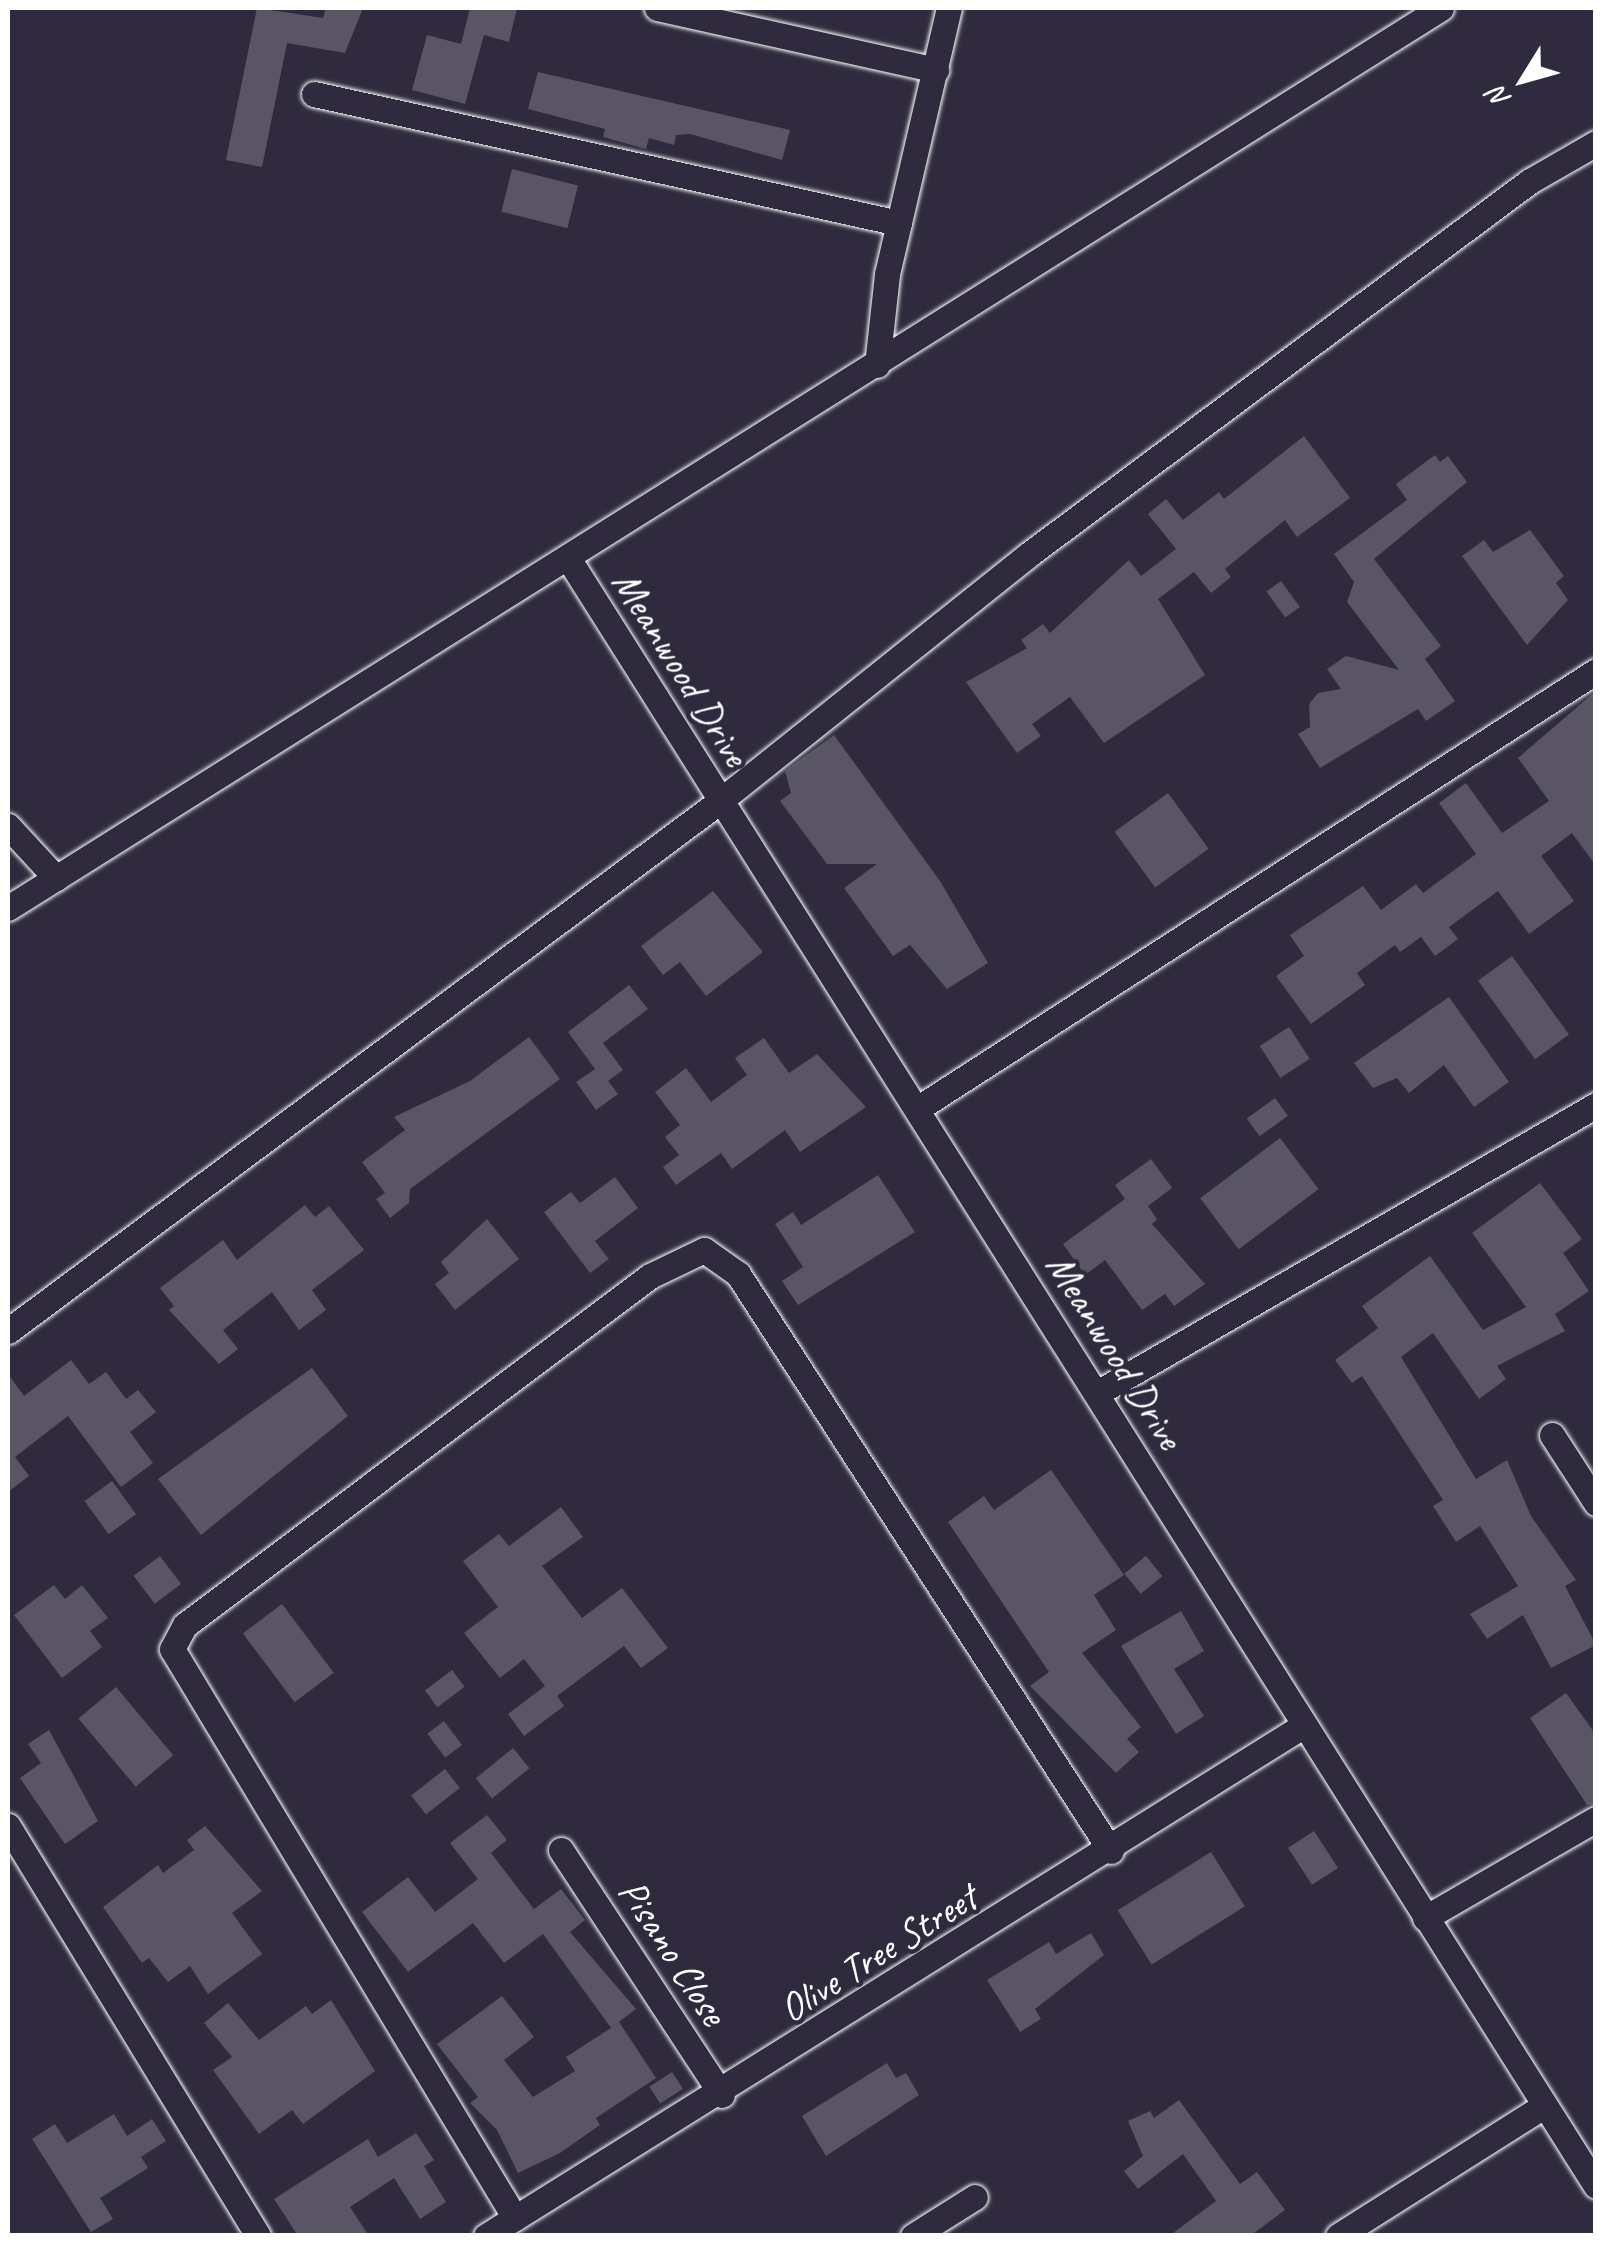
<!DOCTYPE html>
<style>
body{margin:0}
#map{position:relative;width:1603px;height:2243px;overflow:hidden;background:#2f2a3d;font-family:Caveat,sans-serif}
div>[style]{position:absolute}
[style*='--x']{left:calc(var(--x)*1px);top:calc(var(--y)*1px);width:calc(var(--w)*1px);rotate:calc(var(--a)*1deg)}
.building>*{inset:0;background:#595564;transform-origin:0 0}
.roads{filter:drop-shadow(0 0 2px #fff) drop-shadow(0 0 2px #fff)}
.minor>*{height:25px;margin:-12.5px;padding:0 12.5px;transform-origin:12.5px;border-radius:12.5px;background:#2f2a3d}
span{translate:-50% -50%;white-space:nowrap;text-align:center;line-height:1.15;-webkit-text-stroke:9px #2f2a3d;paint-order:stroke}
.street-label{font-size:40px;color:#fff}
.frame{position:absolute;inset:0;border:10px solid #fff;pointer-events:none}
.north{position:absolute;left:1473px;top:30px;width:100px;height:100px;-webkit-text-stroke:8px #2f2a3d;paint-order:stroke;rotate:233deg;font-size:28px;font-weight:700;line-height:40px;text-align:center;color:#fff}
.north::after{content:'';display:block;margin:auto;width:35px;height:45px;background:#fff;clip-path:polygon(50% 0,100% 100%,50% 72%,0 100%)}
</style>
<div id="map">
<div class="building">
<i style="clip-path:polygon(257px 8px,323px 18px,326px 8px,363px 8px,345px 53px,287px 43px,262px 167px,226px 160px)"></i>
<i style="clip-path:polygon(470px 8px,517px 8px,509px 42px,484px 35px,465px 104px,412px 90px,427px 35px,461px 44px)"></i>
<i style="clip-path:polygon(538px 72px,790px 130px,782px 160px,690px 134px,676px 135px,674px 145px,649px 138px,646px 149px,603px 137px,605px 129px,528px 109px)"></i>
<i style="left:512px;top:169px;width:68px;height:44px;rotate:14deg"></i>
<i style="clip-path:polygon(1304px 436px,1350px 498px,1297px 537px,1285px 520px,1225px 569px,1231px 577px,1211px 593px,1194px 572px,1158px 599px,1205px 675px,1104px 743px,1070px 697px,1032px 724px,1041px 736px,1017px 753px,966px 682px,1027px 648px,1021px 640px,1043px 624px,1050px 633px,1129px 560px,1141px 576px,1176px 549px,1148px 514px,1166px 499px,1183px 520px,1219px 492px,1224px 499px)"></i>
<i style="clip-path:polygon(1435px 455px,1440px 462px,1448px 456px,1467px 482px,1374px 559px,1441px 646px,1425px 659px,1455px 701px,1426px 721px,1418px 709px,1320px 768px,1298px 734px,1310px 727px,1309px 704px,1318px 693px,1341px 689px,1327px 669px,1346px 656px,1399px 670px,1347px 602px,1354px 582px,1334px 554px,1407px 500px,1396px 484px)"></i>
<i style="clip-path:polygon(1530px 530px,1564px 576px,1556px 583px,1568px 600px,1527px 645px,1462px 556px,1484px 540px,1493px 552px)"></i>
<i style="left:1281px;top:581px;width:32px;height:18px;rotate:54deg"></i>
<i style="clip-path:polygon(1596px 691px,1596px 866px,1572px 833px,1541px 856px,1574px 901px,1529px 934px,1498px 891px,1449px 927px,1458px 939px,1435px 956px,1421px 937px,1400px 952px,1395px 945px,1357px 973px,1365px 985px,1311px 1024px,1276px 976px,1304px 956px,1290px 935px,1363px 886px,1381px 910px,1416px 884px,1423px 893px,1476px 854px,1439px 803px,1466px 783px,1502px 833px,1549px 801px,1518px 758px)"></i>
<i style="clip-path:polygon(834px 735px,940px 881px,988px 963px,947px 989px,910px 945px,893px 956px,844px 888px,877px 864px,827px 864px,780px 801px,791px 793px,785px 771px)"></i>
<i style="left:1168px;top:793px;width:69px;height:66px;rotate:54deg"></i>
<i style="clip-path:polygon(713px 891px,763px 952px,706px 996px,680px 962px,663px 975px,641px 946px)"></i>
<i style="left:1512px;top:956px;width:97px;height:42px;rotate:54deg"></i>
<i style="clip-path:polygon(629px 985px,648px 1009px,603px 1043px,623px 1070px,608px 1081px,618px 1094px,596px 1110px,576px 1082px,595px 1069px,568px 1032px)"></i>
<i style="clip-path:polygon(1449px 997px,1509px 1082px,1474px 1107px,1444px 1065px,1409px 1093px,1397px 1078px,1373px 1088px,1354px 1063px)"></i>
<i style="left:1289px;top:1027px;width:38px;height:35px;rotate:57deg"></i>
<i style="clip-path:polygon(529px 1037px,560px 1079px,410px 1189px,409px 1203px,390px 1218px,376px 1199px,385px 1193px,362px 1162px,405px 1130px,394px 1117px,470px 1081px)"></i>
<i style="clip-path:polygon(764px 1038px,789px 1073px,817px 1054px,866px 1107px,800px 1152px,785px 1130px,732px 1169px,721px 1153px,676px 1185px,663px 1167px,679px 1155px,665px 1137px,680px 1125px,655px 1092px,686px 1068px,711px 1102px,747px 1075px,735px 1058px)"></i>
<i style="left:1275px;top:1098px;width:22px;height:35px;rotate:54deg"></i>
<i style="left:1280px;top:1138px;width:64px;height:100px;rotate:53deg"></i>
<i style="clip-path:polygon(1151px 1159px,1172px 1188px,1148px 1206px,1157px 1219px,1152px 1224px,1205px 1284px,1174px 1306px,1165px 1294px,1142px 1310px,1105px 1260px,1085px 1275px,1063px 1244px,1125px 1199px,1115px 1185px)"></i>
<i style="clip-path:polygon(878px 1175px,915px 1232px,798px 1305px,782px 1281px,803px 1267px,775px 1224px,793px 1212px,801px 1225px)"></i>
<i style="clip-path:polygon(615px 1177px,638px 1208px,595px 1241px,609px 1259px,590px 1273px,544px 1212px,571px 1192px,580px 1203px)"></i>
<i style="clip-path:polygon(1540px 1183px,1582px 1239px,1563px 1253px,1589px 1291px,1555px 1314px,1565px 1331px,1497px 1366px,1506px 1379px,1479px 1399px,1433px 1333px,1401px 1357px,1476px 1479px,1507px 1460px,1531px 1516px,1576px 1580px,1565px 1586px,1596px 1645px,1551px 1668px,1523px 1615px,1487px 1639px,1470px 1614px,1518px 1586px,1480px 1526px,1456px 1542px,1433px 1506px,1443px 1500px,1362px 1376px,1352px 1383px,1335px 1360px,1378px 1328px,1362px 1306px,1430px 1256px,1483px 1330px,1526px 1307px,1472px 1233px)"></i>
<i style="clip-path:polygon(305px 1205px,315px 1217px,329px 1206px,364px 1250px,312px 1290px,326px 1310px,299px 1330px,272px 1292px,223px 1330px,238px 1349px,219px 1364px,169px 1310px,174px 1306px,160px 1288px,223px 1240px,237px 1260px)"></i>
<i style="clip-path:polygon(487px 1219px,519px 1259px,455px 1310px,435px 1284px,449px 1273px,441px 1262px)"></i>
<i style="clip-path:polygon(71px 1360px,89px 1384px,106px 1372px,126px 1399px,138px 1390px,156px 1412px,130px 1432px,153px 1463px,121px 1487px,68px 1416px,15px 1457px,29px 1476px,8px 1492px,8px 1374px,24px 1396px)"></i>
<i style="clip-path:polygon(312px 1368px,348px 1416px,201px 1535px,158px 1479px)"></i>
<i style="clip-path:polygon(1051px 1470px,1124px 1575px,1094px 1595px,1116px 1630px,1082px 1653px,1141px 1727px,1127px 1739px,1139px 1752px,1116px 1773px,1030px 1686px,1049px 1672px,948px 1522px,984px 1496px,994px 1510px)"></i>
<i style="left:112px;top:1481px;width:41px;height:34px;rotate:54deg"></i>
<i style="clip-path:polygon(561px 1507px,583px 1537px,542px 1566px,582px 1618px,622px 1588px,668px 1648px,641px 1668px,624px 1646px,557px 1696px,564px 1706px,524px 1736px,508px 1714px,545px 1686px,524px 1659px,500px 1678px,464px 1633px,498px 1607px,463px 1561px,499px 1534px,509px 1546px)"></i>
<i style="left:160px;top:1556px;width:35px;height:33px;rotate:53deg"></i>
<i style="left:1146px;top:1556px;width:26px;height:28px;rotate:51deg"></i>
<i style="clip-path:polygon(54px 1585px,65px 1599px,82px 1585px,108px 1618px,90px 1631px,102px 1647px,62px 1678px,14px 1615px)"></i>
<i style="left:282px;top:1604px;width:86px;height:49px;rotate:53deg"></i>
<i style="clip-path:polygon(1181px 1611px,1204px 1651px,1174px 1669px,1204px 1716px,1176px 1734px,1121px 1646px)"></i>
<i style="left:452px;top:1670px;width:21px;height:34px;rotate:53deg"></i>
<i style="left:116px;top:1687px;width:89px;height:49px;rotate:50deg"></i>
<i style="clip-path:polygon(1566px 1693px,1594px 1732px,1596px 1803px,1587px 1805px,1530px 1718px)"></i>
<i style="left:444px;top:1721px;width:30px;height:21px;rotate:53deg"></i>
<i style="clip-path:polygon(49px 1730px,98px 1821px,65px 1844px,20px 1778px,41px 1763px,28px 1744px)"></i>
<i style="left:513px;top:1748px;width:26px;height:48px;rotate:51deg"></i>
<i style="left:445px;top:1769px;width:24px;height:43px;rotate:52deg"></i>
<i style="clip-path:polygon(487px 1815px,507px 1840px,491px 1853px,534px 1909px,561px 1889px,585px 1920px,570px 1932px,636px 2009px,612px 2027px,619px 2022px,656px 2078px,596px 2118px,600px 2125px,560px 2153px,518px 2173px,497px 2130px,470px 2103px,478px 2097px,437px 2044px,502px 1996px,534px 2037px,504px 2060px,533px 2097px,575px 2071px,566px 2057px,611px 2028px,543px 1934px,504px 1963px,473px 1923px,408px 1972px,362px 1912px,408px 1877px,435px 1912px,478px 1879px,450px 1843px)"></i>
<i style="clip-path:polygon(205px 1826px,262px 1891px,232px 1913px,262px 1954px,208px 1994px,190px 1966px,168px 1982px,149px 1958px,142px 1963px,103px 1907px,158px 1865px,163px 1873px,194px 1850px,187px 1840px)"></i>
<i style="left:1314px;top:1831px;width:44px;height:31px;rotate:57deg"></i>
<i style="left:1211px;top:1852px;width:64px;height:110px;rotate:58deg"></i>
<i style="clip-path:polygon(1091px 1933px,1104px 1955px,1035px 2009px,1041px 2019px,1020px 2032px,987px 1980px,1049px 1942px,1056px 1954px)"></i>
<i style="clip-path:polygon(331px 2000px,375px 2071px,303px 2124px,292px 2110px,259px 2134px,213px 2070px,232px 2057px,204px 2023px,228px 2003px,259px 2040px,306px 2006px,312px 2014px)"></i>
<i style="clip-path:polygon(887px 2063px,896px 2078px,906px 2073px,919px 2095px,826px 2156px,802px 2116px)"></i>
<i style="left:672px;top:2072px;width:20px;height:27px;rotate:57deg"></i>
<i style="clip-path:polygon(1179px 2100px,1240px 2184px,1257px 2172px,1285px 2210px,1250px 2236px,1169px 2236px,1216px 2201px,1183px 2154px,1138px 2189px,1124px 2171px,1143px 2156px,1128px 2121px,1150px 2111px,1154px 2118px)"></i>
<i style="clip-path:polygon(114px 2114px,127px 2136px,152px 2119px,166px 2141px,141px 2157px,148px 2168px,100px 2198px,113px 2219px,91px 2232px,32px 2139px,55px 2124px,67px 2143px)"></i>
<i style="clip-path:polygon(416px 2133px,434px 2160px,424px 2166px,446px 2202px,420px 2219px,394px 2178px,350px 2207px,369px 2236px,298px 2236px,274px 2199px,368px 2139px,378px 2157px)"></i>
</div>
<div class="roads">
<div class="minor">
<i style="--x:657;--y:8;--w:286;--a:12.5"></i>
<i style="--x:314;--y:94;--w:599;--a:12.44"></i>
<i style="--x:877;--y:365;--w:92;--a:-83.7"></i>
<i style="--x:887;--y:274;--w:273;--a:-76.9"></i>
<i style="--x:568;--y:558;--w:1925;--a:57.73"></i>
<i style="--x:8;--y:826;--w:71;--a:47.3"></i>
<i style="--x:8;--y:908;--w:1692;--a:-32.13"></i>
<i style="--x:917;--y:1109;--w:808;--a:-32.82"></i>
<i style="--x:8;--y:1331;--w:888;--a:-36.66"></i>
<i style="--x:720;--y:801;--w:394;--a:-38.6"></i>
<i style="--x:1028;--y:555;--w:626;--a:-36.69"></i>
<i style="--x:1530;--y:181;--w:76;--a:-29.9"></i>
<i style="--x:1099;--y:1392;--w:574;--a:-30"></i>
<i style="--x:1552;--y:1435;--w:81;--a:57.1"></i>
<i style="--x:8;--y:1826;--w:480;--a:58.6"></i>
<i style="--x:561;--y:1850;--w:293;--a:56.7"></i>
<i style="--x:1425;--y:1918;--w:198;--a:-30.1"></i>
<i style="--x:515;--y:2218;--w:664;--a:-121.08"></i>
<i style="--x:172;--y:1649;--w:27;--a:-62"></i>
<i style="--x:185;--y:1625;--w:581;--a:-36.89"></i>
<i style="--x:650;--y:1276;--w:60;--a:-25.7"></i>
<i style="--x:704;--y:1250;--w:42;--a:35.2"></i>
<i style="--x:738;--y:1274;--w:687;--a:57.12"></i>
<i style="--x:486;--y:2236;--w:964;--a:-31.99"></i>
<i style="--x:913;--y:2236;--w:73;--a:-32.2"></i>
<i style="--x:1338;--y:2236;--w:244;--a:-32.3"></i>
</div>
</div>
<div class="street-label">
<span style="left:681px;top:668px;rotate:58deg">Meanwood Drive</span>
<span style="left:1115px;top:1351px;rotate:58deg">Meanwood Drive</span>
<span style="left:673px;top:1952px;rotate:57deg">Pisano Close</span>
<span style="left:878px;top:1953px;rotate:-32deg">Olive Tree Street</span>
</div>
<div class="frame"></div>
<div class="north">N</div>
</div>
